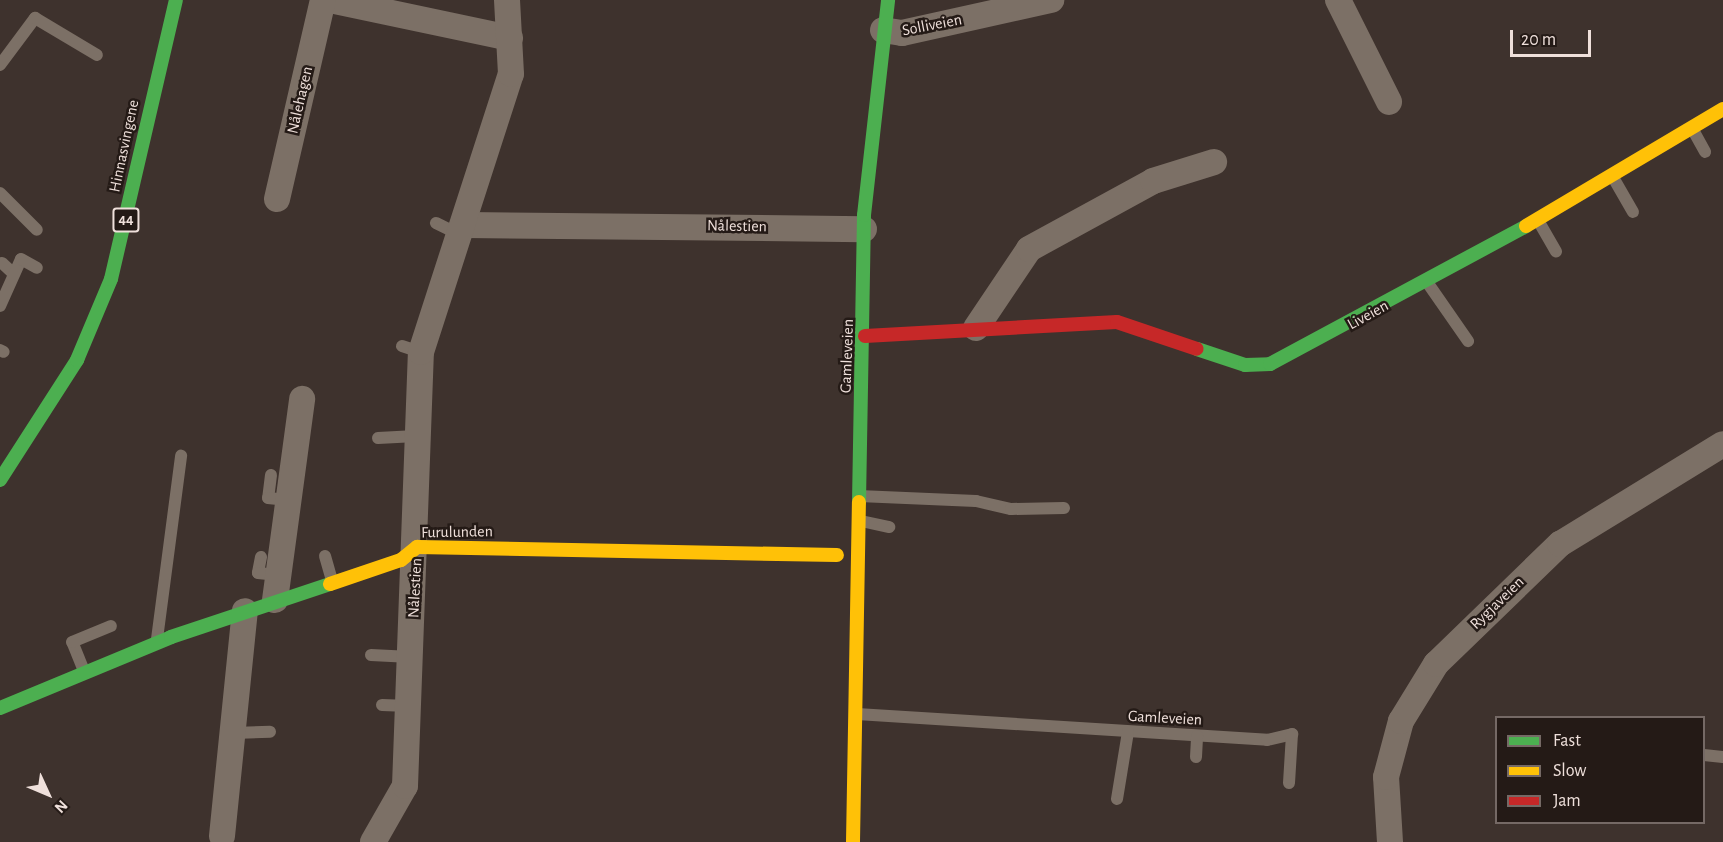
<!DOCTYPE html>
<meta charset="utf-8">
<style>
body{margin:0}
#map{position:relative;width:1723px;height:842px;overflow:hidden;background:#3e322d;font-family:"Alegreya Sans",sans-serif}
div>[style]{position:absolute}
[style*='--x']{left:calc(var(--x)*1px);top:calc(var(--y)*1px);width:calc(var(--w)*1px);rotate:calc(var(--a)*1deg)}
.lane>*{height:12px;margin:-6px;padding:0 6px;transform-origin:6px;border-radius:6px;background:#7c7066}
.street>*{height:26px;margin:-13px;padding:0 13px;transform-origin:13px;border-radius:13px;background:#7c7066}
.fast>*{height:14px;margin:-7px;padding:0 7px;transform-origin:7px;border-radius:7px;background:#4caf50}
.slow>*{height:14px;margin:-7px;padding:0 7px;transform-origin:7px;border-radius:7px;background:#ffc107}
.jam>*{height:14px;margin:-7px;padding:0 7px;transform-origin:7px;border-radius:7px;background:#c62828}
span{translate:-50% -50%;white-space:nowrap;text-align:center;line-height:1.15;-webkit-text-stroke:5px #241a16;paint-order:stroke}
.shield-label span{padding:2px 4px;background:#241a16;border:2px solid;border-radius:4px;-webkit-text-stroke-width:0}
.shield-label{font-size:15px;color:#efe0db;font-weight:700}
.street-label{font-size:16px;color:#efe0db}
.legend{position:absolute;left:1495px;top:716px;width:210px;height:108px;box-sizing:border-box;background:#241a16;border:2px solid #756965;margin:0;padding:8px 10px;list-style:none;font-size:18px;color:#efe0db}
.legend li{display:flex;align-items:center;gap:12px;height:30px}
.legend b{width:30px;border:2px solid #756965}
.north{position:absolute;left:18px;top:764px;width:60px;height:60px;-webkit-text-stroke:4px #241a16;paint-order:stroke;rotate:134deg;font-size:16px;font-weight:700;line-height:24px;text-align:center;color:#efe0db}
.north::after{content:'';display:block;margin:auto;width:21px;height:27px;background:#efe0db;clip-path:polygon(50% 0,100% 100%,50% 72%,0 100%)}
.scale{position:absolute;left:1510px;top:30px;width:81px;height:27px;box-sizing:border-box;border:3px solid #efe0db;border-top:0;padding-left:8px;font-size:18px;line-height:21px;white-space:nowrap;color:#efe0db;-webkit-text-stroke:4px #241a16;paint-order:stroke}
</style>
<div id="map">
<div class="lane">
<i style="--x:0;--y:65;--w:59;--a:-53.3"></i>
<i style="--x:35;--y:18;--w:72;--a:30.8"></i>
<i style="--x:1693;--y:130;--w:25;--a:61"></i>
<i style="--x:1614;--y:179;--w:38;--a:60"></i>
<i style="--x:0;--y:193;--w:52;--a:45"></i>
<i style="--x:1539;--y:222;--w:34;--a:60"></i>
<i style="--x:436;--y:223;--w:28;--a:26"></i>
<i style="--x:2;--y:263;--w:16;--a:43"></i>
<i style="--x:1427;--y:282;--w:72;--a:55.2"></i>
<i style="--x:0;--y:306;--w:51;--a:-65.9"></i>
<i style="--x:21;--y:259;--w:18;--a:29"></i>
<i style="--x:402;--y:346;--w:20;--a:18"></i>
<i style="--x:0;--y:350;--w:4;--a:27"></i>
<i style="--x:378;--y:438;--w:38;--a:-3"></i>
<i style="--x:271;--y:475;--w:23;--a:97"></i>
<i style="--x:268;--y:498;--w:20;--a:6"></i>
<i style="--x:859;--y:496;--w:117;--a:2.4"></i>
<i style="--x:976;--y:501;--w:36;--a:13"></i>
<i style="--x:1011;--y:509;--w:53;--a:-1.1"></i>
<i style="--x:861;--y:521;--w:29;--a:12"></i>
<i style="--x:325;--y:556;--w:25;--a:74"></i>
<i style="--x:261;--y:557;--w:16;--a:101"></i>
<i style="--x:258;--y:573;--w:20;--a:6"></i>
<i style="--x:157;--y:639;--w:185;--a:-82.5"></i>
<i style="--x:371;--y:655;--w:40;--a:2.9"></i>
<i style="--x:84;--y:671;--w:31;--a:-112"></i>
<i style="--x:72;--y:642;--w:42;--a:-22.3"></i>
<i style="--x:382;--y:705;--w:27;--a:2"></i>
<i style="--x:857;--y:714;--w:411;--a:3.6"></i>
<i style="--x:1267;--y:740;--w:26;--a:-13"></i>
<i style="--x:1292;--y:734;--w:49;--a:93.5"></i>
<i style="--x:233;--y:733;--w:37;--a:-2"></i>
<i style="--x:1704;--y:755;--w:19;--a:6"></i>
<i style="--x:1196;--y:757;--w:21;--a:-87"></i>
<i style="--x:1117;--y:799;--w:68;--a:-80.7"></i>
</div>
<div class="street">
<i style="--x:330;--y:0;--w:184;--a:11.9"></i>
<i style="--x:1338;--y:0;--w:114;--a:63.4"></i>
<i style="--x:883;--y:30;--w:19;--a:9"></i>
<i style="--x:902;--y:33;--w:153;--a:-12.5"></i>
<i style="--x:277;--y:199;--w:204;--a:-77"></i>
<i style="--x:466;--y:225;--w:398;--a:0.6"></i>
<i style="--x:976;--y:328;--w:95;--a:-56.1"></i>
<i style="--x:1029;--y:249;--w:141;--a:-28.7"></i>
<i style="--x:1153;--y:181;--w:64;--a:-17.3"></i>
<i style="--x:275;--y:600;--w:203;--a:-82.3"></i>
<i style="--x:222;--y:836;--w:226;--a:-84.2"></i>
<i style="--x:373;--y:842;--w:64;--a:-60.3"></i>
<i style="--x:405;--y:786;--w:434;--a:-87.9"></i>
<i style="--x:421;--y:352;--w:292;--a:-72.1"></i>
<i style="--x:511;--y:74;--w:74;--a:-93.1"></i>
<i style="--x:1390;--y:842;--w:65;--a:-93.5"></i>
<i style="--x:1386;--y:777;--w:58;--a:-75"></i>
<i style="--x:1401;--y:721;--w:67;--a:-58.4"></i>
<i style="--x:1436;--y:664;--w:173;--a:-44.1"></i>
<i style="--x:1560;--y:544;--w:191;--a:-31.5"></i>
</div>
<div class="fast">
<i style="--x:1197;--y:349;--w:51;--a:18.4"></i>
<i style="--x:1245;--y:365;--w:25;--a:-2"></i>
<i style="--x:1270;--y:364;--w:291;--a:-28.3"></i>
<i style="--x:0;--y:480;--w:143;--a:-57.3"></i>
<i style="--x:77;--y:360;--w:88;--a:-67.2"></i>
<i style="--x:111;--y:279;--w:286;--a:-76.9"></i>
<i style="--x:859;--y:502;--w:287;--a:-89"></i>
<i style="--x:864;--y:215;--w:216;--a:-83.6"></i>
<i style="--x:0;--y:708;--w:185;--a:-22.5"></i>
<i style="--x:171;--y:637;--w:168;--a:-18.4"></i>
</div>
<div class="slow">
<i style="--x:1526;--y:226;--w:229;--a:-30.7"></i>
<i style="--x:330;--y:584;--w:75;--a:-18.7"></i>
<i style="--x:401;--y:560;--w:21;--a:-39"></i>
<i style="--x:417;--y:547;--w:420;--a:1.1"></i>
<i style="--x:853;--y:842;--w:340;--a:-89"></i>
</div>
<div class="jam">
<i style="--x:865;--y:336;--w:252;--a:-3.2"></i>
<i style="--x:1117;--y:322;--w:84;--a:18.6"></i>
</div>
<div class="shield-label">
<span style="left:126px;top:220px">44</span>
</div>
<div class="street-label">
<span style="left:932px;top:25px;rotate:-11deg">Solliveien</span>
<span style="left:300px;top:100px;rotate:-77deg">Nålehagen</span>
<span style="left:124px;top:146px;rotate:-78deg">Hinnasvingene</span>
<span style="left:737px;top:226px;rotate:1deg">Nålestien</span>
<span style="left:1368px;top:315px;rotate:-29deg">Liveien</span>
<span style="left:847px;top:356px;rotate:-88deg">Gamleveien</span>
<span style="left:457px;top:532px;rotate:-1deg">Furulunden</span>
<span style="left:415px;top:588px;rotate:-87deg">Nålestien</span>
<span style="left:1497px;top:603px;rotate:-44deg">Rygjaveien</span>
<span style="left:1165px;top:718px;rotate:3deg">Gamleveien</span>
</div>
<ul class="legend">
<li><b style="height:8px;background:#4caf50"></b>Fast</li>
<li><b style="height:8px;background:#ffc107"></b>Slow</li>
<li><b style="height:8px;background:#c62828"></b>Jam</li>
</ul>
<div class="north">N</div>
<div class="scale">20 m</div>
</div>
